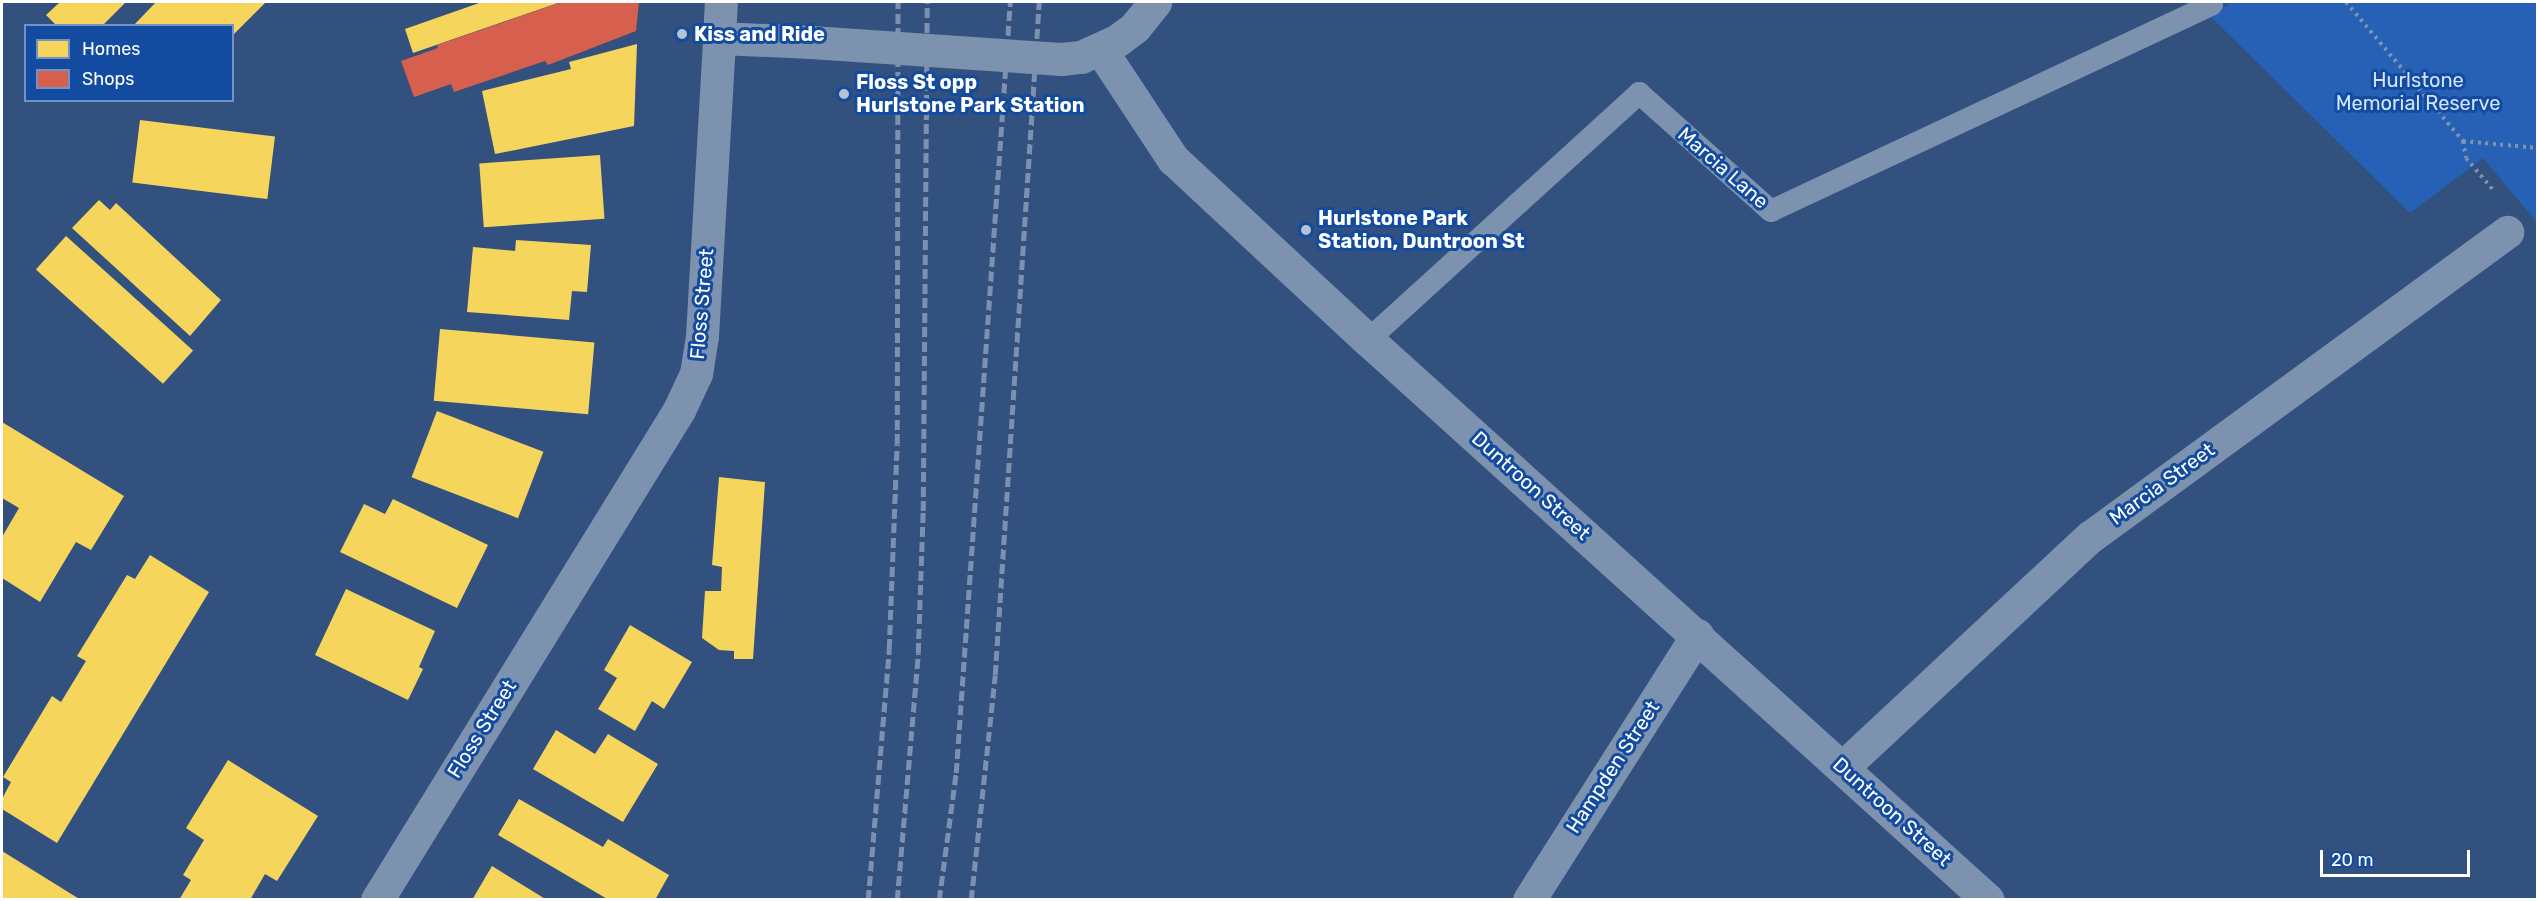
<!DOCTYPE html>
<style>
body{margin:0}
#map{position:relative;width:2539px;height:901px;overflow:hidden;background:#32517f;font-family:Rubik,sans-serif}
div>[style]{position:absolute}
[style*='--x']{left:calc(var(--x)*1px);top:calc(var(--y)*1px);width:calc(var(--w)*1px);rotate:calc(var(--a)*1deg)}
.green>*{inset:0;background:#2661b5}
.homes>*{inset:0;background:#f6d55c;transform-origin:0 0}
.shops>*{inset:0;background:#d6604d}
.path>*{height:4px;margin-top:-2px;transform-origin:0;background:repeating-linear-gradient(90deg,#7d92af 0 3px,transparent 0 7.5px)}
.service>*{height:22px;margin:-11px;padding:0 11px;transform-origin:11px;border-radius:11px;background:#7d92af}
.minor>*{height:33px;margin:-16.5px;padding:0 16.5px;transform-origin:16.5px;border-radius:16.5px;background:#7d92af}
.tertiary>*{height:33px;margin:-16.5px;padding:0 16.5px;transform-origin:16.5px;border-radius:16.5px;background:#7d92af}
.rail>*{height:4.5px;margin-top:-2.25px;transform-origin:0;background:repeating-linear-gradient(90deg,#7d91ae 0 10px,transparent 0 14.5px)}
.tertiary-bridge>*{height:33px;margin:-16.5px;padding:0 16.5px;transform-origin:16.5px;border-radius:16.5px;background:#7d92af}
.dots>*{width:16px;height:16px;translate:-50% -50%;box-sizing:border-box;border:3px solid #124b9f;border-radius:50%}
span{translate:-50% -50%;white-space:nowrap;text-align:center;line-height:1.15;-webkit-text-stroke:6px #124b9f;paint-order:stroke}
.poi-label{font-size:20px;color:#fff;font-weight:700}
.left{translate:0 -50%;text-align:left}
.park-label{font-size:20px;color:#d2e4fe}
.street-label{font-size:20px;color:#fff}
.frame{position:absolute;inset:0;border:3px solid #fff;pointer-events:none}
.legend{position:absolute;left:24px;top:24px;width:210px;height:78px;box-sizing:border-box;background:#124b9f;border:2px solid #7193c5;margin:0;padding:8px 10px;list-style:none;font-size:18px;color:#fff}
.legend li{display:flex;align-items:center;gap:12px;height:30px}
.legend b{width:30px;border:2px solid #7193c5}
.scale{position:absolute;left:2320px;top:850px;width:150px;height:27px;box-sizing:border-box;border:3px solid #fff;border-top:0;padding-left:8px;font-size:18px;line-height:21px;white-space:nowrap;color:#fff;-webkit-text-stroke:4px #124b9f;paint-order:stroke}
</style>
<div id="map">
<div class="green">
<i style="clip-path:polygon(2232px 2px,2537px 2px,2537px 222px,2483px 158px,2410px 213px,2210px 16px)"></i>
</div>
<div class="homes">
<i style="clip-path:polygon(60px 2px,126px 2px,102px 26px,57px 26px,46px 15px)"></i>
<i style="clip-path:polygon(156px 2px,266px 2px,232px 36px,232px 26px,133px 26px)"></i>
<i style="clip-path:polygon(482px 2px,561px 2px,413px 53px,405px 29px)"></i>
<i style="clip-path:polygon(637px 44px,634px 126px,495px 154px,482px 91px,571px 69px,569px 62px)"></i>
<i style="left:140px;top:120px;width:136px;height:63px;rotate:7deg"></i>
<i style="left:600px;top:155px;width:64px;height:121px;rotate:86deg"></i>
<i style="clip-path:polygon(99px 200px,110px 210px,116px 203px,221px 300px,190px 336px,72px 228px)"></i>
<i style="left:66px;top:236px;width:171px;height:45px;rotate:42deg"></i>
<i style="clip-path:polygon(516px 240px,591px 245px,587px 292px,572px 291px,569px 320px,467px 312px,473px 247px,515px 251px)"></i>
<i style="left:440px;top:329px;width:155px;height:72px;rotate:5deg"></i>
<i style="left:437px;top:411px;width:114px;height:71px;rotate:21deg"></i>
<i style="clip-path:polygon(2px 422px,124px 496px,91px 550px,76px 542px,40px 602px,2px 578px,2px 537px,19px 508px,2px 498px)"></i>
<i style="clip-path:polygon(719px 477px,765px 482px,753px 659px,734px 659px,734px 651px,719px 650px,702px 638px,705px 591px,721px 591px,722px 567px,712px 565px)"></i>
<i style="clip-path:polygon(393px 499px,488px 545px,457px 608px,340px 552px,364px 504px,385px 514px)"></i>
<i style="clip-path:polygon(150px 555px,209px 592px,57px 843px,2px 809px,2px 799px,11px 782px,3px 777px,52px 696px,61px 702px,86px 661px,77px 656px,127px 575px,135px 579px)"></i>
<i style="clip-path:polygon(346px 589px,435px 631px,419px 667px,423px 669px,408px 700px,315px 655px)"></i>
<i style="clip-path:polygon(630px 625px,692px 662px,664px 709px,652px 701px,635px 731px,598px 709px,617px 678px,604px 670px)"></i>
<i style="clip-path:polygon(556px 730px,595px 754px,608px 734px,658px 764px,623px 822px,533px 769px)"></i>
<i style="clip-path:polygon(228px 760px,318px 816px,277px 881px,265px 874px,250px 900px,179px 900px,191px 880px,183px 875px,204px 840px,186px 828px)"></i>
<i style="clip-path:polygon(519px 799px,603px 847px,608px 839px,669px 875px,655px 900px,609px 900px,498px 835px)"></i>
<i style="clip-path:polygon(2px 851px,81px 900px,2px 900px)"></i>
<i style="clip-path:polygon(492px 866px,547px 900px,472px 900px)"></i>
</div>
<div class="shops">
<i style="clip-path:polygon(562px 2px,639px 2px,636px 31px,548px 65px,545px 61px,454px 92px,451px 84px,414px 97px,401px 61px,438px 48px,437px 45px)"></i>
</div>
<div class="path">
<i style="--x:2346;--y:2;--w:182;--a:49.9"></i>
<i style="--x:2463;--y:141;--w:17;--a:80"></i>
<i style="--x:2466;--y:158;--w:43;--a:49.7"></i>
<i style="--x:2463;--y:141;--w:75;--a:5.3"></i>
</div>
<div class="service">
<i style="--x:1368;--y:340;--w:367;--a:-42.3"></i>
<i style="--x:1639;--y:93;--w:177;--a:41.8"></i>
<i style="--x:1771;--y:211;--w:487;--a:-25.1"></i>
</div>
<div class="minor">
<i style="--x:719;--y:38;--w:36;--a:-87"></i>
<i style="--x:1101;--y:50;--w:131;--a:56.6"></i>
<i style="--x:1173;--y:159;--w:266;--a:42.9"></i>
<i style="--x:1368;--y:340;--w:835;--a:42.09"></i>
<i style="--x:1843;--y:767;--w:338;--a:-43"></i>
<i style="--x:2090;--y:537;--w:517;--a:-36.18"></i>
<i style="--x:1529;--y:900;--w:314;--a:-57.6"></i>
</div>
<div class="tertiary">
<i style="--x:1061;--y:59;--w:20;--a:-6"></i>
<i style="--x:1081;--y:57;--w:41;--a:-24.7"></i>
<i style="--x:1118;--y:40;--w:21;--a:-37"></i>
<i style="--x:1135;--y:27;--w:32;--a:-51"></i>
<i style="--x:377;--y:900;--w:576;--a:-58.35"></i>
<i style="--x:679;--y:410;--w:40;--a:-65"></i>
<i style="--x:696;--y:374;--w:38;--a:-81"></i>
<i style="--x:702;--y:336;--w:298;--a:-86.7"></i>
<i style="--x:719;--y:38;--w:92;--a:2.5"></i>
</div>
<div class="rail">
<i style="--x:868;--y:900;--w:252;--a:-85.2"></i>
<i style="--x:889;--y:649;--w:205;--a:-87.8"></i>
<i style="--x:897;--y:444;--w:442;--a:-89.9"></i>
<i style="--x:897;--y:900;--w:248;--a:-85.1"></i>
<i style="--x:918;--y:653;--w:142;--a:-88"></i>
<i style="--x:923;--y:511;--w:509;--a:-89.55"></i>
<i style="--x:939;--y:900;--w:128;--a:-82.4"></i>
<i style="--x:956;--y:773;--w:773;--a:-85.99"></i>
<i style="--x:971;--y:900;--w:226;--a:-83.9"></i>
<i style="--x:995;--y:675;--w:674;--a:-86.26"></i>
</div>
<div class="tertiary-bridge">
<i style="--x:811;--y:42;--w:251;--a:3.9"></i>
</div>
<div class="dots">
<i style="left:682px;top:34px;background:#b7c2d2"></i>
<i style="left:844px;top:94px;background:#b7c2d2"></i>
<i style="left:1306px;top:230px;background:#b7c2d2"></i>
</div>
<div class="poi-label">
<span class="left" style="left:694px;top:34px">Kiss and Ride</span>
<span class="left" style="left:856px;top:94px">Floss St opp<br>Hurlstone Park Station</span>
<span class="left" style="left:1318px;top:230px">Hurlstone Park<br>Station, Duntroon St</span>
</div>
<div class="park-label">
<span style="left:2418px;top:92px">Hurlstone<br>Memorial Reserve</span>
</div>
<div class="street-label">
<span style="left:1723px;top:168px;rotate:41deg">Marcia Lane</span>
<span style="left:702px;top:304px;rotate:-85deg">Floss Street</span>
<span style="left:2162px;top:484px;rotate:-36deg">Marcia Street</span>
<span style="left:1531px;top:486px;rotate:42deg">Duntroon Street</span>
<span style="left:482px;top:729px;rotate:-58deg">Floss Street</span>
<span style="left:1613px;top:767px;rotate:-57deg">Hampden Street</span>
<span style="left:1892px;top:812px;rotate:42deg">Duntroon Street</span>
</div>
<div class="frame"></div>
<ul class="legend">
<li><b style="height:16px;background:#f6d55c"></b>Homes</li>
<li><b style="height:16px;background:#d6604d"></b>Shops</li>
</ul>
<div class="scale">20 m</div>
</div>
